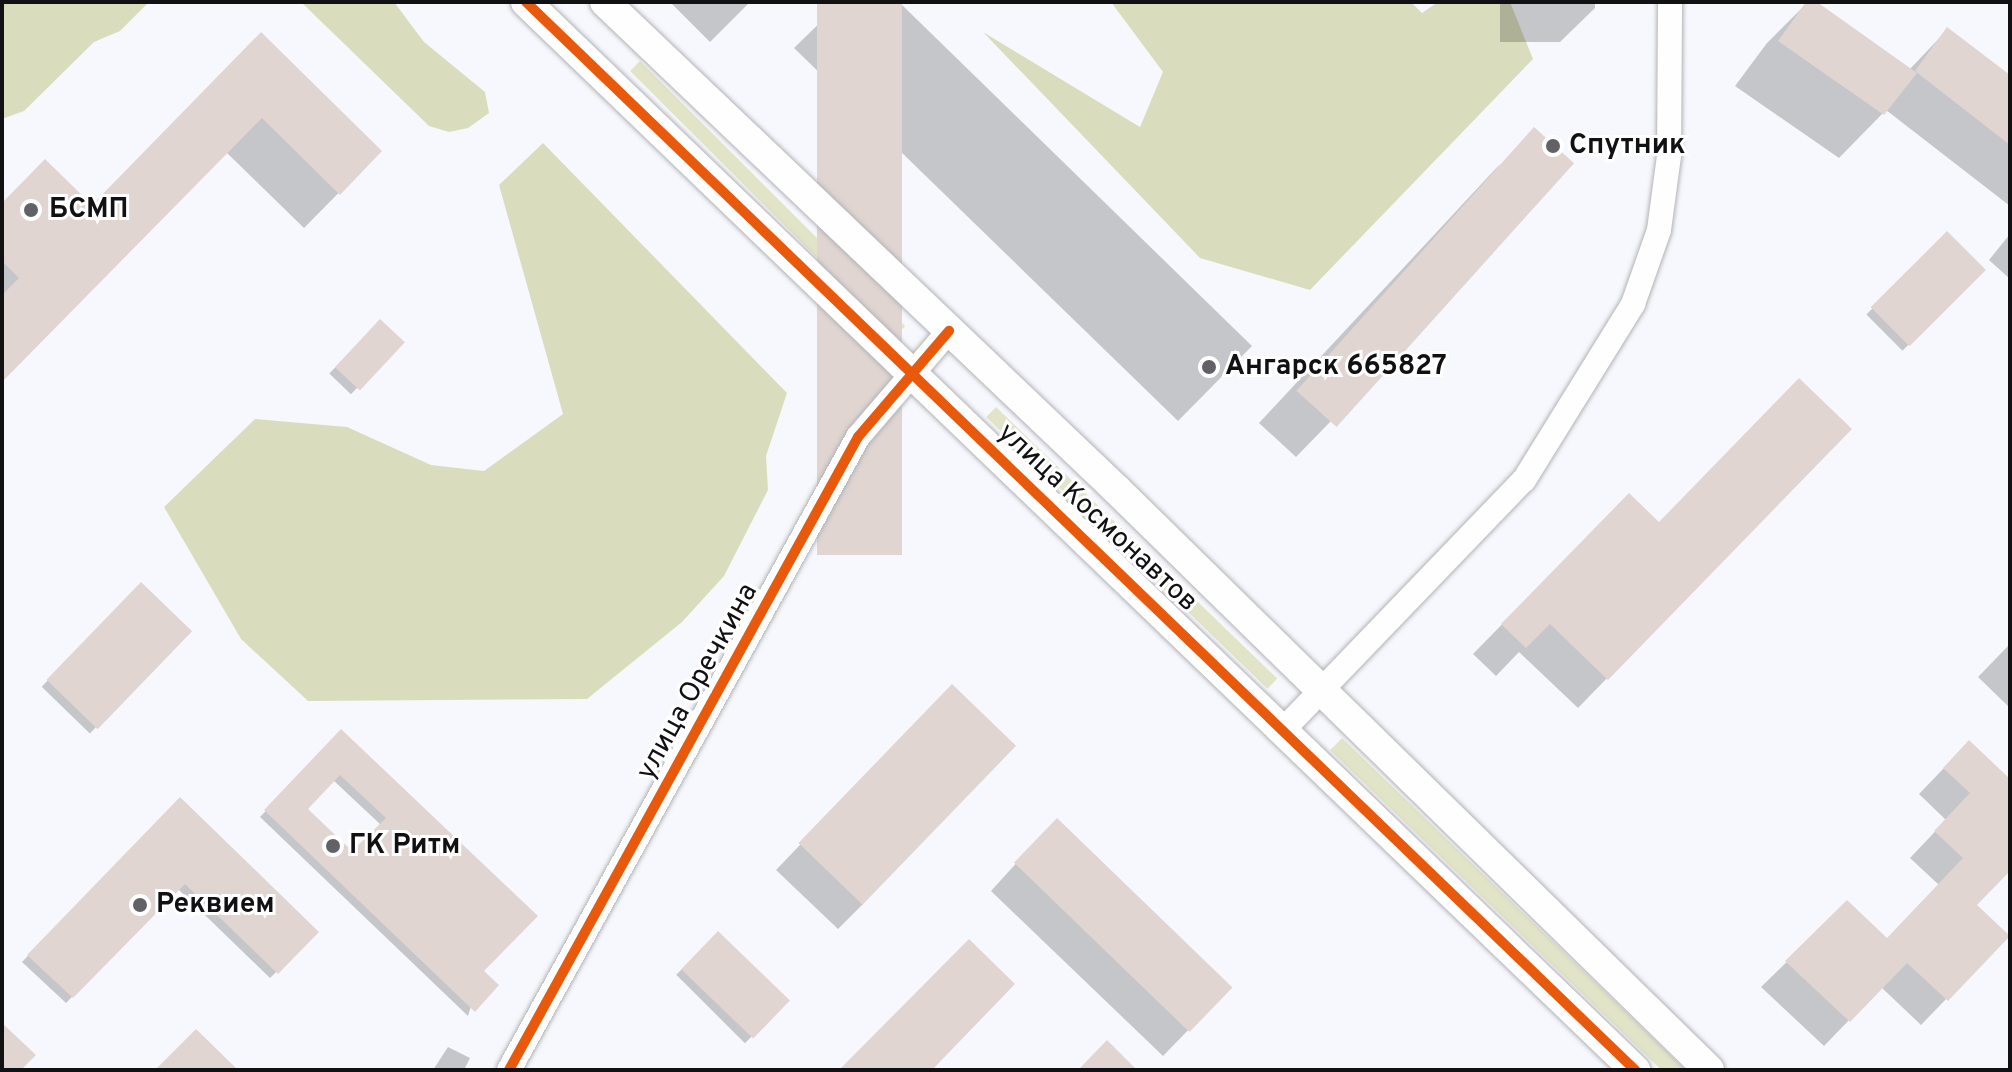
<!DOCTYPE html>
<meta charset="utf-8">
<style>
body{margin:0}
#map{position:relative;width:2012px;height:1072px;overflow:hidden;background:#f7f8fd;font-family:Overpass,sans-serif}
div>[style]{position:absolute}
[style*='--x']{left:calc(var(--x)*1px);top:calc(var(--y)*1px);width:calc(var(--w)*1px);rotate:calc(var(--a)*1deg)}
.green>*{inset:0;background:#e2e4c7;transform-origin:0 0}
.forest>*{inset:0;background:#daddbd}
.shadow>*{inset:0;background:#0003;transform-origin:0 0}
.building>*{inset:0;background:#e0d5d1;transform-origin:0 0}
.roads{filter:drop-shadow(0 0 2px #b2b3b7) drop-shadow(0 0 2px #b2b3b7)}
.minor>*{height:24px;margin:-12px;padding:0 12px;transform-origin:12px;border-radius:12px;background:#fefeff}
.tertiary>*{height:30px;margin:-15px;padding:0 15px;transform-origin:15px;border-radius:15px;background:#fefeff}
.cycleway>*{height:10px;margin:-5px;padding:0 5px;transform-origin:5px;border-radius:5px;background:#e8590c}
.dots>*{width:22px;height:22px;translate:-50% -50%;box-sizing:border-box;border:4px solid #fff;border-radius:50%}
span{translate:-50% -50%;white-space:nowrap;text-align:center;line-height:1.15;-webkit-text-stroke:6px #fff;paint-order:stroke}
.poi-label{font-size:28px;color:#111114;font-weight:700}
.left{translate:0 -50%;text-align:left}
.street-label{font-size:28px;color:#111114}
.frame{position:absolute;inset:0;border:4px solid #111114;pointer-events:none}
</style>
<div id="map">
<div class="green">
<i style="left:640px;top:61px;width:375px;height:14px;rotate:45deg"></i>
<i style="left:996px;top:407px;width:391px;height:14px;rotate:44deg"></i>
<i style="left:1342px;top:738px;width:474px;height:17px;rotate:44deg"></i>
</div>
<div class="forest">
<i style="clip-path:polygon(2px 2px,149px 2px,120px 31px,94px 42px,24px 111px,2px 119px)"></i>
<i style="clip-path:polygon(301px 2px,394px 2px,424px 42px,485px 92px,489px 113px,468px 128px,449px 132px,429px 126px)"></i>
<i style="clip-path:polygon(1111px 2px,1411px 2px,1422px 13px,1438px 2px,1510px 2px,1533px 59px,1310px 290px,1200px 258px,983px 32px,1140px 127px,1163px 72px)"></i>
<i style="clip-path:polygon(543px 143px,787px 393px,766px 456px,768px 490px,724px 576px,682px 622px,587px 699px,308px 701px,241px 639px,164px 507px,255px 419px,347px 427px,431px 465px,484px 471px,563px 414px,499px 185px)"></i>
</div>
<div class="shadow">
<i style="clip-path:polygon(670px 2px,750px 2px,710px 42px)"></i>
<i style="clip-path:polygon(841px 2px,899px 2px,1252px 346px,1178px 421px,794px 48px)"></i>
<i style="clip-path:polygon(1500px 2px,1595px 2px,1595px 8px,1560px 42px,1500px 42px)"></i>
<i style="clip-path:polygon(1808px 2px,1909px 70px,1947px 30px,2010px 77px,2010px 206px,1886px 110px,1839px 158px,1735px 86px,1767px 43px)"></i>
<i style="clip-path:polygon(261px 35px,380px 151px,304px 228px,226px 152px,2px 379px,2px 205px,92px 207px)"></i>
<i style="clip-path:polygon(1500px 164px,1330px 422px,1296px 457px,1259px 423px)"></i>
<i style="left:1947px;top:234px;width:51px;height:114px;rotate:45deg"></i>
<i style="clip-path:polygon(2010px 234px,2010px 279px,1989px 260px)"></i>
<i style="left:380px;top:321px;width:30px;height:73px;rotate:44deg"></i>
<i style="clip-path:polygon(1849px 429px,1578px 708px,1519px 652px,1496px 676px,1473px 654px,1599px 525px,1659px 525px)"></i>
<i style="left:141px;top:584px;width:67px;height:143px;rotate:44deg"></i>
<i style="clip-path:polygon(2010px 644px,2010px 708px,1978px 677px)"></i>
<i style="clip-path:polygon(927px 712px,863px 904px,838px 929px,776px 870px)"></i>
<i style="clip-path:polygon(evenodd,341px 732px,482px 971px,468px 1016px,260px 817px,341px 732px,333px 780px,381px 825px,352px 853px,305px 809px,333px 780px)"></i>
<i style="clip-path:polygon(1944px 768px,2010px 782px,2010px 868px,1975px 905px,2007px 936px,1921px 1025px,1881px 987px,1824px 1046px,1761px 987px,1847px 903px,1886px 940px,1939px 885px,1910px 858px,1946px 820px,1919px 794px)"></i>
<i style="clip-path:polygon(180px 800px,317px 932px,270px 978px,178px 889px,66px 1003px,22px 962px)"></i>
<i style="clip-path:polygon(1032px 846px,1230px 987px,1163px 1056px,991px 891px)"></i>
<i style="left:718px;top:933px;width:97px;height:59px;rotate:45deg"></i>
<i style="clip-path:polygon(448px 1047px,470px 1058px,464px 1070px,433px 1070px)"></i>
</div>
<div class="building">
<i style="left:817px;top:2px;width:85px;height:553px"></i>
<i style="clip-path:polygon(1806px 2px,1817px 2px,1917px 73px,1884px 115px,1778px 41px)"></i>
<i style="clip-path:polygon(1947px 27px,2010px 75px,2010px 145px,1915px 71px)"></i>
<i style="clip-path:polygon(261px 32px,382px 151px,340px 195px,262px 118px,2px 382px,2px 295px,19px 278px,2px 261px,2px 203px,45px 159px,92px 205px)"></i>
<i style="left:1534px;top:127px;width:54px;height:355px;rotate:42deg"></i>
<i style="left:1947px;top:231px;width:55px;height:108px;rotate:45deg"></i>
<i style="left:380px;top:319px;width:34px;height:66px;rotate:43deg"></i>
<i style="clip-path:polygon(1799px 378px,1852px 429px,1608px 680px,1550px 624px,1526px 648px,1501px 624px,1629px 493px,1659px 522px)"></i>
<i style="left:141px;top:582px;width:71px;height:136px;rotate:44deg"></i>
<i style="left:952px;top:684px;width:89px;height:221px;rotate:44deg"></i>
<i style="clip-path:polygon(evenodd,341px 729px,538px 916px,484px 971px,499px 985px,475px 1012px,264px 810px,341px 729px,340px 775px,386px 818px,352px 851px,308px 809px,340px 775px)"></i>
<i style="clip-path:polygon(1969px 740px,2010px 779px,2010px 871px,1977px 905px,2010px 936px,1948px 1001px,1907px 963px,1850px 1022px,1785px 961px,1847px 900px,1887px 938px,1963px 858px,1934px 831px,1970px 793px,1943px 768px)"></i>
<i style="clip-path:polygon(180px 797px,319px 932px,278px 974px,185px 884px,73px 998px,27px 955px)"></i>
<i style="left:1057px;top:818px;width:244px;height:62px;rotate:44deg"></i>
<i style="left:718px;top:931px;width:100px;height:53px;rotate:44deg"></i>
<i style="clip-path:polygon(969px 939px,1015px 984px,932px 1070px,839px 1070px)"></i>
<i style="clip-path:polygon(2px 1023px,36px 1055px,21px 1070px,2px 1070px)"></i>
<i style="clip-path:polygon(196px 1029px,238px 1070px,155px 1070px)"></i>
<i style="clip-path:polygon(1107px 1040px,1137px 1070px,1078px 1070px)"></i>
</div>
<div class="roads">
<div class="minor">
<i style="--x:1284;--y:729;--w:346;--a:-46.1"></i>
<i style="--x:1524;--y:480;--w:207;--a:-58.2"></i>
<i style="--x:1633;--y:304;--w:78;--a:-70.6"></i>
<i style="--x:1659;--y:230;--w:75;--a:-82.3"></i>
<i style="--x:1669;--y:156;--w:154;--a:-89.6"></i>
<i style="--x:509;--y:1070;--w:723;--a:-61.13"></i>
<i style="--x:858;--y:437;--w:140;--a:-49.4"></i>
</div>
<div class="tertiary">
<i style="--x:526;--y:2;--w:1540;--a:43.92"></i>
<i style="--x:605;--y:2;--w:706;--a:43.62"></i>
<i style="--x:1116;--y:489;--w:830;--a:44.41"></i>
</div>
</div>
<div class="cycleway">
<i style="--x:526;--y:2;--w:1540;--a:43.92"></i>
<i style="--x:509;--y:1070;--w:723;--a:-61.13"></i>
<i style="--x:858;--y:437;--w:140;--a:-49.4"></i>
</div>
<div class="dots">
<i style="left:1553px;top:146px;background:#626266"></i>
<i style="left:31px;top:210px;background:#626266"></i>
<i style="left:1209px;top:367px;background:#626266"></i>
<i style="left:333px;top:846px;background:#626266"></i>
<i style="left:140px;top:905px;background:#626266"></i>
</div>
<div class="poi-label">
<span class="left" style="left:1569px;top:146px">Спутник</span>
<span class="left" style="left:49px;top:210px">БСМП</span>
<span class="left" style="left:1225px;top:367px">Ангарск 665827</span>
<span class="left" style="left:349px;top:846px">ГК Ритм</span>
<span class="left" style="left:156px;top:905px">Реквием</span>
</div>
<div class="street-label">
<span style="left:1097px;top:518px;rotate:43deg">улица Космонавтов</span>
<span style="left:698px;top:682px;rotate:-61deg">улица Оречкина</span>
</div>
<div class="frame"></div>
</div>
